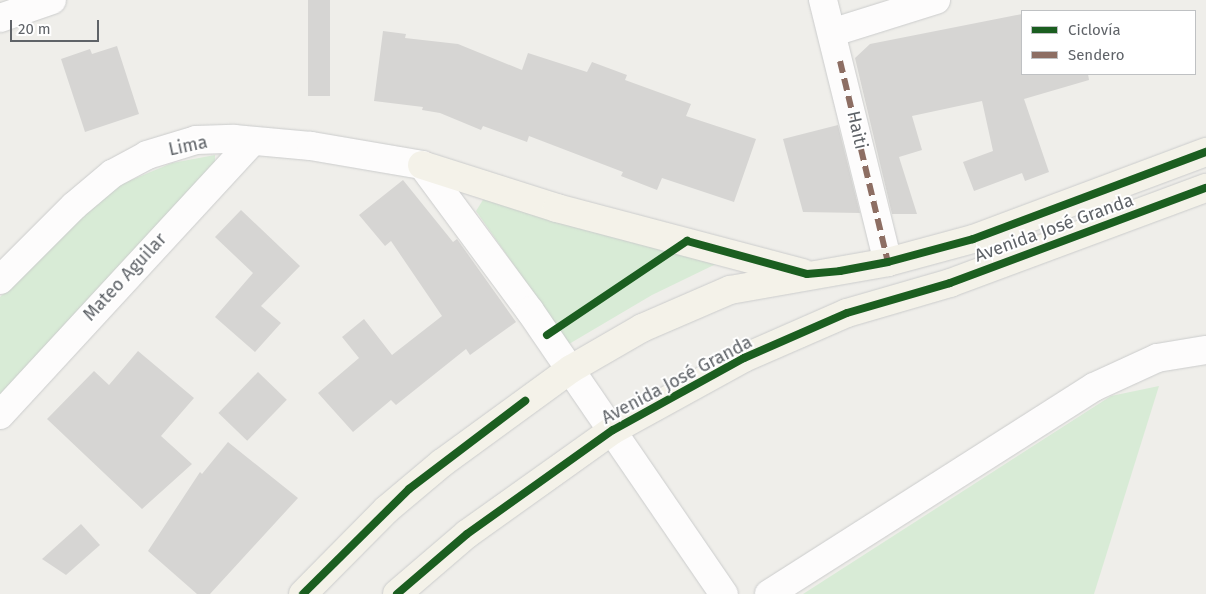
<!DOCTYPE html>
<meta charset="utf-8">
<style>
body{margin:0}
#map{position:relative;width:1206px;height:594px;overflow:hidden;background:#efeeea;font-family:"Fira Sans",sans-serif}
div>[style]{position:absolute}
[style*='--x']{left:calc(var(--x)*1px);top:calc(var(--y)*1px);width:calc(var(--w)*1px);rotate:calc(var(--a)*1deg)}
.green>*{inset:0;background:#d8ebd6}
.building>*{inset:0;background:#d6d5d3;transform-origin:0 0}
.roads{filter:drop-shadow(0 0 1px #cbcccc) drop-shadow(0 0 1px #cbcccc)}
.minor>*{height:28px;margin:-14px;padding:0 14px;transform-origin:14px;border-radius:14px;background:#fdfcfc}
.major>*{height:28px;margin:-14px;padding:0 14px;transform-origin:14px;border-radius:14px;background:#f4f2e9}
.quiet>*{height:6px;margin-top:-3px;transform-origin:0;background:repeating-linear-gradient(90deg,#8d6e63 0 12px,transparent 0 18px)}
.cycleway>*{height:8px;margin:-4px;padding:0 4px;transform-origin:4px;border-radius:4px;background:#1b5e20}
span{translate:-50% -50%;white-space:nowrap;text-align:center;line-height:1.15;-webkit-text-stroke:4px #fff;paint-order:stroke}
.street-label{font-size:18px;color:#5f6368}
.legend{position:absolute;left:1021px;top:10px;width:175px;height:65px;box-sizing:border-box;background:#fff;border:1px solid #bfc1c3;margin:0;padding:6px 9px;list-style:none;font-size:15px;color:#5f6368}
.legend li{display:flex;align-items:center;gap:10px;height:25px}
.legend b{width:25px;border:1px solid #bfc1c3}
.scale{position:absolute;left:10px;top:20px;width:89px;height:22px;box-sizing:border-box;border:2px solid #5f6368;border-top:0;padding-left:6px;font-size:15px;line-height:18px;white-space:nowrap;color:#5f6368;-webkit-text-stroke:4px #fff;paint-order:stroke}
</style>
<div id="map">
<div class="green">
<i style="clip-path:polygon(215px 155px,215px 162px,0 399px,0 297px,89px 206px,117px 186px,172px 163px)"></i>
<i style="clip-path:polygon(486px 195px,718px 263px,652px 295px,569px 344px,476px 211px)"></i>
<i style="clip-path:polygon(1159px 386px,1094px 594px,803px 594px,1111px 396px)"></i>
</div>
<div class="building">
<i style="left:308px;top:0;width:22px;height:96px"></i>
<i style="clip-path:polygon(1022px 14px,1022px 74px,1088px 74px,1089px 80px,1024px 99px,1049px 172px,1025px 181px,1022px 173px,974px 191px,963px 162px,993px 151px,982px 101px,912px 116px,922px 150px,899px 157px,917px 214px,892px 214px,855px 58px,870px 44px)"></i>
<i style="clip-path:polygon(383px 31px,406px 34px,405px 38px,458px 44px,522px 70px,528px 53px,587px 72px,592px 62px,627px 75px,625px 80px,691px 104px,686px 116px,756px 139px,734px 202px,662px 178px,657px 190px,621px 176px,623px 172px,529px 136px,527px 142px,483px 126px,481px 130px,440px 113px,422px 110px,423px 107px,374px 101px)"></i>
<i style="clip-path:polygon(117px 46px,139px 114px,85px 132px,61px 59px,90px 49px,92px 54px)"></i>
<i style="clip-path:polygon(838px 125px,860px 213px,803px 212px,783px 139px)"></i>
<i style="clip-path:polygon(403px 180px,453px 242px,457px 239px,516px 322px,470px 355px,466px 349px,396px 405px,391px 400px,353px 432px,318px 393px,359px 358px,342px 337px,364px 319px,392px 355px,442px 316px,391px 241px,385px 246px,359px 215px)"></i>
<i style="clip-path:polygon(241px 210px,300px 266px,261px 306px,281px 323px,255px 352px,215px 317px,253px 273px,215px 237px)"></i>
<i style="clip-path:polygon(138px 351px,194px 398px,161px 436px,192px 464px,142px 509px,47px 419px,94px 371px,109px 385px)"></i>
<i style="left:258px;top:372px;width:40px;height:57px;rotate:44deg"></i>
<i style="clip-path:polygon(228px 442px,298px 498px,210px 594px,197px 594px,148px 551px,200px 472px,202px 474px)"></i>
<i style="clip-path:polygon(81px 524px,100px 545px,66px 575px,42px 559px)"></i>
</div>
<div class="roads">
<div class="minor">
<i style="--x:823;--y:0;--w:270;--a:76.1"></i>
<i style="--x:0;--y:18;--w:55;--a:-19.1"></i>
<i style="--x:834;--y:32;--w:107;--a:-17.4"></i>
<i style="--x:0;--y:280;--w:105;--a:-45"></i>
<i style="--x:74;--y:206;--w:50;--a:-40.1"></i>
<i style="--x:112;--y:174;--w:40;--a:-28"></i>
<i style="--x:147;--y:155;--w:51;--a:-17"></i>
<i style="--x:196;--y:140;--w:38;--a:-2"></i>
<i style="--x:234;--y:139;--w:77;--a:5.2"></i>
<i style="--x:311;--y:146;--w:113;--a:9.7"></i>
<i style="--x:422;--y:165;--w:182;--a:53.5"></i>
<i style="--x:530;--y:311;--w:343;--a:55.6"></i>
<i style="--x:0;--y:415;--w:373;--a:-47.3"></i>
<i style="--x:769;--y:594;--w:385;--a:-32.5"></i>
<i style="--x:1094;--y:387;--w:69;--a:-24.7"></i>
<i style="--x:1157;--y:358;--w:50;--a:-9.3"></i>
</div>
<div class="major">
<i style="--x:422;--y:165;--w:142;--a:17.7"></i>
<i style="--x:557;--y:208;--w:254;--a:14.8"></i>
<i style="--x:303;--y:594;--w:118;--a:-45.3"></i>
<i style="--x:386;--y:510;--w:73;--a:-40"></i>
<i style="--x:442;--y:463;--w:160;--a:-36.1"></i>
<i style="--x:571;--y:369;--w:82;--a:-30"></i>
<i style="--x:642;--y:328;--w:96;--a:-23.4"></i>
<i style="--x:730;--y:290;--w:160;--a:-10"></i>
<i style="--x:888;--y:262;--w:88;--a:-15.1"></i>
<i style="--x:973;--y:239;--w:249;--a:-20.5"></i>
<i style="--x:397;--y:594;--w:92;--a:-40.6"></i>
<i style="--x:467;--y:534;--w:179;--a:-35.5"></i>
<i style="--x:613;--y:430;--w:149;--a:-28.8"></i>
<i style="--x:744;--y:358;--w:112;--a:-23.6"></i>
<i style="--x:847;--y:313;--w:107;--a:-16.2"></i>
<i style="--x:950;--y:283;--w:273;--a:-20.4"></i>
</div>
</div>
<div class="quiet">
<i style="--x:840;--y:61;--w:207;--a:76.6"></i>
</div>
<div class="cycleway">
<i style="--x:547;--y:335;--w:169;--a:-33.9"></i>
<i style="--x:687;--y:241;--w:124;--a:15.4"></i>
<i style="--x:807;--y:274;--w:33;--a:-5"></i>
<i style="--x:840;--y:271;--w:49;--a:-10.6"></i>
<i style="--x:888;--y:262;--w:88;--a:-15.1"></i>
<i style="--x:973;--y:239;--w:249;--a:-20.5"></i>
<i style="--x:303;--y:594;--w:149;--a:-44.7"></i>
<i style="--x:409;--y:489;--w:146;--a:-37.2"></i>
<i style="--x:397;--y:594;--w:92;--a:-40.6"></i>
<i style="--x:467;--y:534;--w:179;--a:-35.5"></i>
<i style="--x:613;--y:430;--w:149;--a:-28.8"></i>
<i style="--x:744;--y:358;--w:112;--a:-23.6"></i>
<i style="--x:847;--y:313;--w:107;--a:-16.2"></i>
<i style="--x:950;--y:283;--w:273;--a:-20.4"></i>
</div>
<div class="street-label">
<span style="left:857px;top:130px;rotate:77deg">Haiti</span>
<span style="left:188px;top:146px;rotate:-12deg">Lima</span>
<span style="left:1054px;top:228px;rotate:-20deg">Avenida José Granda</span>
<span style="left:125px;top:277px;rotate:-47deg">Mateo Aguilar</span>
<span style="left:677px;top:380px;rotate:-28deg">Avenida José Granda</span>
</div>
<ul class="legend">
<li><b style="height:6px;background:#1b5e20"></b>Ciclovía</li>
<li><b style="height:6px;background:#8d6e63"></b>Sendero</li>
</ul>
<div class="scale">20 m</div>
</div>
